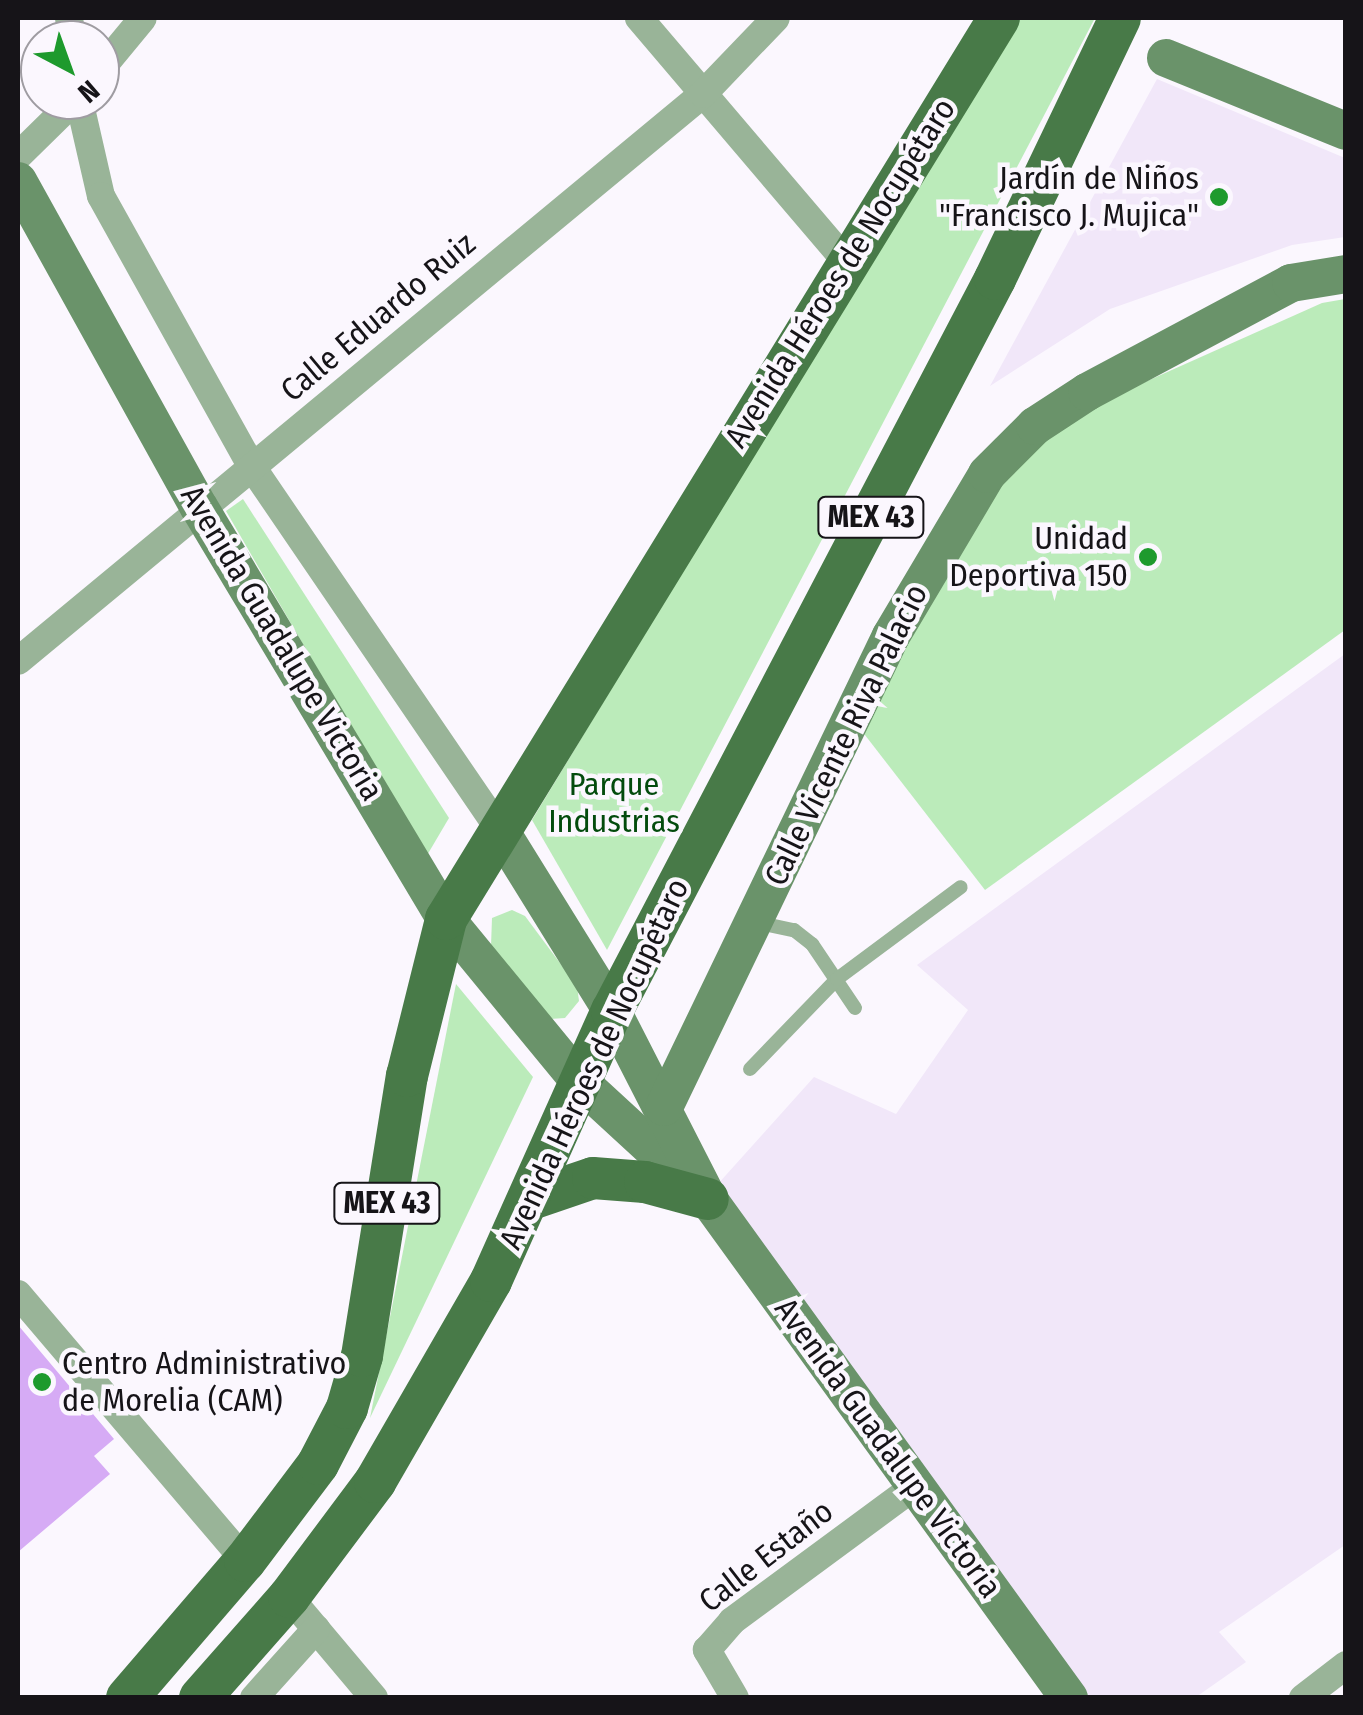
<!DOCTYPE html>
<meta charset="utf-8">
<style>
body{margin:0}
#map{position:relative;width:1363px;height:1715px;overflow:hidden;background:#fbf7fe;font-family:"Fira Sans Condensed",sans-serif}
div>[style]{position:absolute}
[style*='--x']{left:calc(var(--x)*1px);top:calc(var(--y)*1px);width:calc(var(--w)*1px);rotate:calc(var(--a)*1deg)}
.built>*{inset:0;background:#f1e7f9}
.green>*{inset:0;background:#bbebba}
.building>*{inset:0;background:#d6abf5}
.lane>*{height:14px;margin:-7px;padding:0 7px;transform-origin:7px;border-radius:7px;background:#99b498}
.street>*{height:28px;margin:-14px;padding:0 14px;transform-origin:14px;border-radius:14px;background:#99b498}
.secondary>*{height:38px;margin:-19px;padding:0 19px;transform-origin:19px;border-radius:19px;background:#6a936a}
.primary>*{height:42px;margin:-21px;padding:0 21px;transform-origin:21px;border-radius:21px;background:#487a48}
.dots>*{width:28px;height:28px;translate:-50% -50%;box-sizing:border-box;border:5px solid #fbf7fe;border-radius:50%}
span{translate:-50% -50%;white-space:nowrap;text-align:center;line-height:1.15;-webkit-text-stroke:9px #fbf7fe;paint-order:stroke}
.shield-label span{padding:2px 8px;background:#fbf7fe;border:2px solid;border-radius:8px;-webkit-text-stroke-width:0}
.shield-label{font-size:30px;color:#161418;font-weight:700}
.poi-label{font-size:32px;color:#161418}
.right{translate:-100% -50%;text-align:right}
.left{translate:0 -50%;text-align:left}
.street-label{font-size:32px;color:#161418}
.park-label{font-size:32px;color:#034b0d}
.frame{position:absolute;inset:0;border:20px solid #161418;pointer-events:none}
.north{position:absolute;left:20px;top:20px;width:100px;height:100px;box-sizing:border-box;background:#fbf7fe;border:2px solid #9f9ca2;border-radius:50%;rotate:139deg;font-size:28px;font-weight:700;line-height:40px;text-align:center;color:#161418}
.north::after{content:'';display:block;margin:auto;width:35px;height:45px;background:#1e9a2d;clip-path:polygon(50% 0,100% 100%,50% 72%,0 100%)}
</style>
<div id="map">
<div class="built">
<i style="clip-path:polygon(1157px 79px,1345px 158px,1345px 237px,1292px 245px,1110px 309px,990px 386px)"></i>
<i style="clip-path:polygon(1345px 654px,1345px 1545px,1219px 1632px,1246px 1662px,1196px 1697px,1080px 1697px,717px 1185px,814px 1077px,896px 1114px,968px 1010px,917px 965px)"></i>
</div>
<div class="green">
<i style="clip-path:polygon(1016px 18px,1095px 18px,607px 950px,532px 820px)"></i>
<i style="clip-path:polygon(1345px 299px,1345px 630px,985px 890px,858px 726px,991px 483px,1071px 415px,1322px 303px)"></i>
<i style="clip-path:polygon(243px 499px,449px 818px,426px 857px,226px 511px)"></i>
<i style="clip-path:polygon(512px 910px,525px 916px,577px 986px,579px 1001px,565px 1018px,550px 1019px,491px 946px,492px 918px)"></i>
<i style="clip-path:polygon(456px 984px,533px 1077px,370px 1418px)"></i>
</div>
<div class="building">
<i style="clip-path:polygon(18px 1325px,114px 1439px,94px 1456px,110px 1474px,18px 1552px)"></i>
</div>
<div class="lane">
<i style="--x:755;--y:922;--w:40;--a:12"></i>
<i style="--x:794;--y:930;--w:23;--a:38"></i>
<i style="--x:812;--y:944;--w:77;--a:56.1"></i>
<i style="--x:750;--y:1069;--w:125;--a:-46"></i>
<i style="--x:837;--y:979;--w:154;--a:-36.6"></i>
</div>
<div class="street">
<i style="--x:69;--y:18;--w:22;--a:82"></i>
<i style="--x:639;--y:18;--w:318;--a:49.6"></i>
<i style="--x:100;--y:70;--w:67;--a:-50.4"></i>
<i style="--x:79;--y:100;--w:98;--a:77.1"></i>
<i style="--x:101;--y:196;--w:310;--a:60.9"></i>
<i style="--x:252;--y:467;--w:442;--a:55.7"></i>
<i style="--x:18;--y:156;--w:80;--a:-44.5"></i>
<i style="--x:18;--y:661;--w:889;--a:-39.62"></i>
<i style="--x:703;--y:94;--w:105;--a:-46.2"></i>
<i style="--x:18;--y:1294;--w:350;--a:49.6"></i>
<i style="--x:289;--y:1597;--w:132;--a:49.9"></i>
<i style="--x:254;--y:1698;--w:93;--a:-48.1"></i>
<i style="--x:735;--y:1698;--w:56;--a:-120.3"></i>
<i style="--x:707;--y:1650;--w:38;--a:-49"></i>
<i style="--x:732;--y:1621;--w:227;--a:-36.4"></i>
<i style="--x:1303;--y:1698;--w:54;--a:-37.5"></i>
</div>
<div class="secondary">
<i style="--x:1166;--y:58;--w:194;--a:22.1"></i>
<i style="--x:18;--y:181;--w:373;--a:61"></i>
<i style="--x:199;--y:507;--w:480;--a:59.1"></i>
<i style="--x:446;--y:919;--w:211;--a:50.6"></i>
<i style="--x:580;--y:1082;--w:171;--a:42.6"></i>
<i style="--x:501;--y:832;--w:211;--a:58.2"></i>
<i style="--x:612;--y:1011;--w:211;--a:62.9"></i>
<i style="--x:708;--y:1199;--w:616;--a:54.12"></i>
<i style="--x:664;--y:1107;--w:523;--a:-64.27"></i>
<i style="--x:891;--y:636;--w:188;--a:-59.3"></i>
<i style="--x:987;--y:474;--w:68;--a:-45"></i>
<i style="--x:1035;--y:426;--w:62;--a:-33.2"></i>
<i style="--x:1087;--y:392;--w:231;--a:-28.1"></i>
<i style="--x:1291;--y:283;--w:56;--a:-9.3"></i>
</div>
<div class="primary">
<i style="--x:531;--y:1199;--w:65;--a:-18.7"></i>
<i style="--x:593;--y:1178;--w:52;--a:4.4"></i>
<i style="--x:645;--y:1182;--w:65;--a:15.1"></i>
<i style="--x:127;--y:1698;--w:181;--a:-49.3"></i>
<i style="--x:245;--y:1561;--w:121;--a:-53"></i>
<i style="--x:318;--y:1464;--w:63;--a:-62.6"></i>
<i style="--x:347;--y:1408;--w:54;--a:-73.9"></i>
<i style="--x:362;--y:1356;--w:284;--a:-80.9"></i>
<i style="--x:407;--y:1076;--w:162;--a:-76"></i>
<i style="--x:446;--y:919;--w:1057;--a:-58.46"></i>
<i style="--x:200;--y:1698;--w:135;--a:-48.6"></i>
<i style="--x:289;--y:1597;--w:144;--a:-53.2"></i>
<i style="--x:375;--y:1482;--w:232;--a:-60"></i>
<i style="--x:491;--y:1281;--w:296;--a:-65.9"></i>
<i style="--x:612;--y:1011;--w:826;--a:-62.38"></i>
<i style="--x:995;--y:279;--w:289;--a:-64.4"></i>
</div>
<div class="dots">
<i style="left:1219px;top:197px;background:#1e9a2d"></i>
<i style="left:1148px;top:557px;background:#1e9a2d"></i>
<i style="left:42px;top:1382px;background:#1e9a2d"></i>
</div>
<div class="shield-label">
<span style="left:871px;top:517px">MEX 43</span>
<span style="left:387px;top:1203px">MEX 43</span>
</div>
<div class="poi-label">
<span class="right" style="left:1199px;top:197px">Jardín de Niños<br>"Francisco J. Mujica"</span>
<span class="right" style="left:1128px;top:557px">Unidad<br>Deportiva 150</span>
<span class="left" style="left:62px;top:1382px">Centro Administrativo<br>de Morelia (CAM)</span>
</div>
<div class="street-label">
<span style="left:840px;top:273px;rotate:-58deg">Avenida Héroes de Nocupétaro</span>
<span style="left:378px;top:317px;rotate:-40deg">Calle Eduardo Ruiz</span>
<span style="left:282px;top:643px;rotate:59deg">Avenida Guadalupe Victoria</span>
<span style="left:846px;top:735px;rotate:-64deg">Calle Vicente Riva Palacio</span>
<span style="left:594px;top:1064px;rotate:-65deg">Avenida Héroes de Nocupétaro</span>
<span style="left:888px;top:1448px;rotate:54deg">Avenida Guadalupe Victoria</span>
<span style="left:766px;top:1556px;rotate:-38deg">Calle Estaño</span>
</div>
<div class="park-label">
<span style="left:614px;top:803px">Parque<br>Industrias</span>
</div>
<div class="frame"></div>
<div class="north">N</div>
</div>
